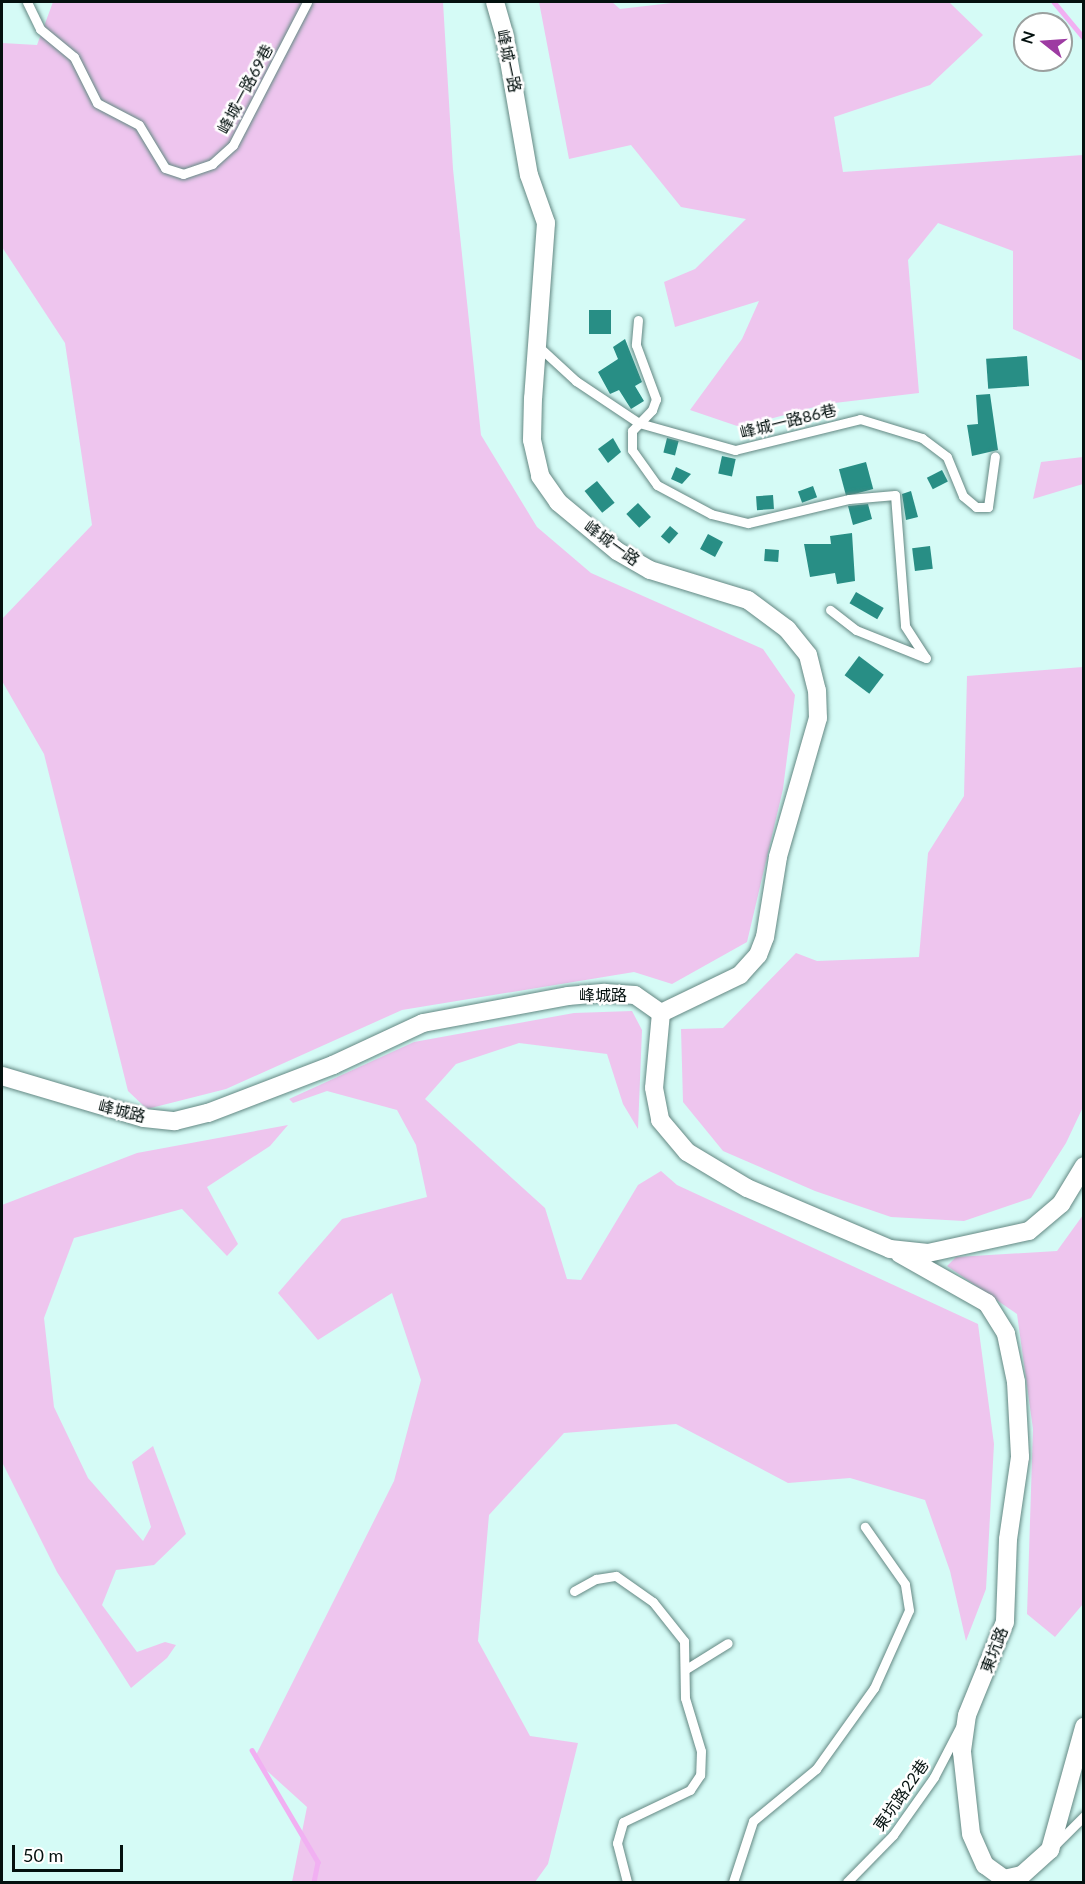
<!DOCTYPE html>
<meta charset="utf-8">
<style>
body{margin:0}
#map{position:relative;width:1085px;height:1884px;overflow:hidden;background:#d5fbf6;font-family:Lato,"Noto Sans TC",sans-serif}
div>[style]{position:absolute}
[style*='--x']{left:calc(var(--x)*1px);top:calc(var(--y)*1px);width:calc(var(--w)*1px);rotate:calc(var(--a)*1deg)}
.green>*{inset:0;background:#eec5ee}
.stream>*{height:4.5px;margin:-2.25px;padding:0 2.25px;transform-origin:2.25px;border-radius:2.25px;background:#f1b0f2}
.building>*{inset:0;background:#288e85;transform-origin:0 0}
.roads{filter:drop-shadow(0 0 2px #648883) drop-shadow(0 0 2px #648883)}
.lane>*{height:9px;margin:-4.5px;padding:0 4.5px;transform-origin:4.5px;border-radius:4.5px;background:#fff}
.street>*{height:18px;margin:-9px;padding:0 9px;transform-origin:9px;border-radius:9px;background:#fff}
span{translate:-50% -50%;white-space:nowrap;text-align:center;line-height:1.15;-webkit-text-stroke:5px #fff;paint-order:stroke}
.street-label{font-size:16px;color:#04110f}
.frame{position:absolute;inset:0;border:3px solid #04110f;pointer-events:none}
.north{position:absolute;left:1013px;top:12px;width:60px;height:60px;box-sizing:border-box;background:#fff;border:2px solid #9ba09f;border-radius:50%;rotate:287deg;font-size:16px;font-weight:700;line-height:24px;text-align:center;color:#04110f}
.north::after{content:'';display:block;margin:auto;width:21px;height:27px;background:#9d3ba2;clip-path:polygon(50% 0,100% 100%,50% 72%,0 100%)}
.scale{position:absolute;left:12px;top:1845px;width:111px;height:27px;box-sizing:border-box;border:3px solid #04110f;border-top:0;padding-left:8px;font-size:18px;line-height:21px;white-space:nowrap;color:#04110f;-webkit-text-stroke:4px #fff;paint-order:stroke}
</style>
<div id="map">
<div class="green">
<i style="clip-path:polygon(53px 2px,443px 2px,453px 169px,481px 435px,537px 527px,591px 573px,763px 649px,795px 695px,783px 789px,747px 942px,672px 984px,634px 972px,402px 1010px,226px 1089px,147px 1109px,128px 1091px,44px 754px,2px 681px,2px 619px,92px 525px,65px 343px,2px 247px,2px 43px,37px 45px)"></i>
<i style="clip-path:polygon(539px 2px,612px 2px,620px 9px,680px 2px,949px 2px,983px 35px,930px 85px,834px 117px,843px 172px,1083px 155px,1083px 361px,1013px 329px,1013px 251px,938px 223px,908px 260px,919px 393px,826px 404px,740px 427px,690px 410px,742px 339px,759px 301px,675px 327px,664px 282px,695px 269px,746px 219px,681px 207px,631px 145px,569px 159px)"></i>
<i style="clip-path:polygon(1083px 457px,1083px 484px,1033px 499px,1041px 462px)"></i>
<i style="clip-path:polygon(1083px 667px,1083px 1107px,1066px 1143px,1031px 1198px,964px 1221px,891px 1217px,815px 1191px,723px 1151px,683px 1102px,681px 1029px,723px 1028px,796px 953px,817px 961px,919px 957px,928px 853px,964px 796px,967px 676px)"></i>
<i style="clip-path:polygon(632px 1011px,642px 1030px,638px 1129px,623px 1104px,607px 1054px,519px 1043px,456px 1064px,425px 1099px,545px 1208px,567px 1279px,581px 1280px,638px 1185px,661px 1171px,677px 1185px,978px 1324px,994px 1444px,986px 1589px,966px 1641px,950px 1571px,925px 1500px,850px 1478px,788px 1483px,676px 1424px,564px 1433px,489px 1515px,478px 1641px,530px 1736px,578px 1743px,548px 1864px,535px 1882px,292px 1882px,307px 1807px,254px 1759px,394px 1481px,421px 1380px,392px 1293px,318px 1340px,278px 1293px,342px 1219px,427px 1197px,416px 1145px,397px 1110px,327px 1091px,293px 1103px,289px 1099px,414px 1042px,574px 1013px)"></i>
<i style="clip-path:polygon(288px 1125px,270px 1146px,207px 1187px,238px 1244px,227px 1256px,182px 1209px,74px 1238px,44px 1318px,54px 1407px,88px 1478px,143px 1541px,151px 1527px,132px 1462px,153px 1446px,186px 1534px,154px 1565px,116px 1570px,102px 1605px,137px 1652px,165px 1642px,176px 1645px,167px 1658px,131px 1688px,57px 1572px,2px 1462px,2px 1205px,137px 1153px)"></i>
<i style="clip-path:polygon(1083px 1215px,1083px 1604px,1055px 1637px,1027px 1614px,1033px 1429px,1017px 1314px,947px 1266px,956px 1257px,1057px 1251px)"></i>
</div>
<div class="stream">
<i style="--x:1054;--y:2;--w:47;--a:50.2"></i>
<i style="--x:252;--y:1750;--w:130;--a:59.5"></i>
<i style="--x:318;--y:1862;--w:20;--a:101"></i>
</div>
<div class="building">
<i style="left:589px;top:310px;width:22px;height:24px"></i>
<i style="clip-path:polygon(625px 339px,642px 382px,635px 386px,644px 401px,631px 409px,619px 390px,610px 394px,598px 372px,618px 359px,613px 347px)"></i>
<i style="left:1027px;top:356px;width:30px;height:41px;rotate:86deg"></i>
<i style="clip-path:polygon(990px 394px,998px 450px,972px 456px,967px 425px,978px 424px,976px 395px)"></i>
<i style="clip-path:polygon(613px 438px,621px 452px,608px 463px,598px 449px)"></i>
<i style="left:667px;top:438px;width:12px;height:15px;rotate:14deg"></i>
<i style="left:722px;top:456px;width:14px;height:18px;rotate:12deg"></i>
<i style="left:866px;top:462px;width:28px;height:28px;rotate:75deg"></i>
<i style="clip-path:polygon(676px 467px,691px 474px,682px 484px,671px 479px)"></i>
<i style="left:942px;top:470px;width:13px;height:17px;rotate:63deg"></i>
<i style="left:597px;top:481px;width:28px;height:16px;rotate:51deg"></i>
<i style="left:813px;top:486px;width:12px;height:16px;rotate:70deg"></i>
<i style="clip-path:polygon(911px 491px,918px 517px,906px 520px,902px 494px)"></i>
<i style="left:773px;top:495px;width:14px;height:17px;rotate:86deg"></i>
<i style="left:638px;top:503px;width:19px;height:16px;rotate:47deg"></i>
<i style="clip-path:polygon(868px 504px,872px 519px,853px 525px,848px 506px)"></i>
<i style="left:670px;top:526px;width:11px;height:14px;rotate:41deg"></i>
<i style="clip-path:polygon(852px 533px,855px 581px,837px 584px,835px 573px,810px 577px,804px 544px,831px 544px,830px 536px)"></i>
<i style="left:708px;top:534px;width:17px;height:17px;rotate:28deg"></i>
<i style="left:930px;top:546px;width:23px;height:18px;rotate:83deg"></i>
<i style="left:765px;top:549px;width:14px;height:12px;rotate:4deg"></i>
<i style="left:856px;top:592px;width:32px;height:13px;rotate:30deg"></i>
<i style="left:859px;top:656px;width:31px;height:24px;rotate:37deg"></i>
</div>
<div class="roads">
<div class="lane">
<i style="--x:27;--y:2;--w:30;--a:64"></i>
<i style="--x:40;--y:29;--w:44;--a:39.5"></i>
<i style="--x:74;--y:57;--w:51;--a:63.4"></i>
<i style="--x:97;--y:103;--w:47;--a:27.6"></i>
<i style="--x:139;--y:125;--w:50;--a:58.8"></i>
<i style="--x:165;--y:168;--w:19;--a:18"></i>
<i style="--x:183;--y:174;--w:31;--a:-19"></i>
<i style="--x:212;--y:164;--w:28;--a:-42"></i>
<i style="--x:233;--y:145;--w:161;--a:-62.6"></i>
<i style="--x:638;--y:320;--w:25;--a:95"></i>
<i style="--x:636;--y:345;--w:58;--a:69.7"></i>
<i style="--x:656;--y:399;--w:12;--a:110"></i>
<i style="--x:652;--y:410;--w:29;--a:134"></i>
<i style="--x:632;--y:431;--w:19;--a:90"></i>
<i style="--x:632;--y:450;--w:43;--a:54.5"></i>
<i style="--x:657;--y:485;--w:61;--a:28.2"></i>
<i style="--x:711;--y:514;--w:38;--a:14"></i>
<i style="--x:748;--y:523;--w:104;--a:-13.4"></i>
<i style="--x:849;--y:499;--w:46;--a:-5"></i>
<i style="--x:895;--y:495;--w:131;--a:85.6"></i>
<i style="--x:905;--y:626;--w:38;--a:57"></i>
<i style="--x:926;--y:658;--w:75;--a:-158.2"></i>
<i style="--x:856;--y:630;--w:33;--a:-142"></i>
<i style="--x:538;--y:346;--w:52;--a:42.6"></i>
<i style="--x:576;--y:381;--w:76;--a:33.7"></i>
<i style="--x:639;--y:423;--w:100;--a:15.7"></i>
<i style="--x:735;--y:450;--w:129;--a:-13.9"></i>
<i style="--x:860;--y:419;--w:65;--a:17"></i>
<i style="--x:922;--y:438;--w:31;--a:37"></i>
<i style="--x:947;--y:457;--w:42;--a:67.7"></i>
<i style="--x:963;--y:496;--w:17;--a:40"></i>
<i style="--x:976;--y:507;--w:12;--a:0"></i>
<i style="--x:988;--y:507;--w:51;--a:-82.2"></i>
<i style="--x:574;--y:1591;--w:25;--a:-29"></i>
<i style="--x:596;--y:1579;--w:20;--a:-9"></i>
<i style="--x:616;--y:1576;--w:45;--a:35.1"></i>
<i style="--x:653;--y:1602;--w:50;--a:51.5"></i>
<i style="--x:684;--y:1641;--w:57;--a:89"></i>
<i style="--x:685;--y:1698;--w:55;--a:73.2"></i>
<i style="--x:701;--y:1751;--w:24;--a:92"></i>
<i style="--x:700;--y:1775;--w:18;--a:124"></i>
<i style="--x:690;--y:1790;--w:74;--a:154.5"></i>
<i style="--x:623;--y:1822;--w:22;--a:106"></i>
<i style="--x:617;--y:1843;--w:40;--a:75.6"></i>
<i style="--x:686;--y:1669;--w:49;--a:-31.8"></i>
<i style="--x:1056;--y:1844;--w:40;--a:-45"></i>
<i style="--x:733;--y:1882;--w:64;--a:-71.8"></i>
<i style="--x:753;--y:1821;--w:82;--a:-39.5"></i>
<i style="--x:816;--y:1769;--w:100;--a:-54.4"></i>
<i style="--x:874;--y:1688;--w:85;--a:-65.8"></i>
<i style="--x:909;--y:1610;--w:26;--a:-99"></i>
<i style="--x:905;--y:1584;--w:70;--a:-125.1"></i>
<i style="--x:847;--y:1882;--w:66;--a:-45.6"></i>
<i style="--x:893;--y:1835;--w:71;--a:-54.7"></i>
<i style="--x:934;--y:1777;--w:56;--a:-62.5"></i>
</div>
<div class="street">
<i style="--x:495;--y:2;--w:37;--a:74"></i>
<i style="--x:505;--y:38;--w:139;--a:80.1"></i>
<i style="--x:529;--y:175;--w:51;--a:70.5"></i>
<i style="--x:546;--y:223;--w:175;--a:94.2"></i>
<i style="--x:533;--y:398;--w:42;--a:91.4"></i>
<i style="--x:532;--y:440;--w:37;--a:77"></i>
<i style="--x:540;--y:476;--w:32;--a:55"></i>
<i style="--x:558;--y:502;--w:77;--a:39.7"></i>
<i style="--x:617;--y:551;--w:38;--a:30"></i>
<i style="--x:650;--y:570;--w:102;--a:17"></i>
<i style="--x:748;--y:600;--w:49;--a:36.6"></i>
<i style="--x:787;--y:629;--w:33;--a:51"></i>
<i style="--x:808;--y:655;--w:36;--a:76"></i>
<i style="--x:817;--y:690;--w:28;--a:88"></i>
<i style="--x:818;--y:718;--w:145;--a:106.1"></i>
<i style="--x:778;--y:857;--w:81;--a:99.2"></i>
<i style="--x:765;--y:937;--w:19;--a:111"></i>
<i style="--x:758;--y:955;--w:27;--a:132"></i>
<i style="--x:740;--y:975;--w:88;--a:154.3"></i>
<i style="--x:2;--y:1076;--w:148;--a:16.5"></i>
<i style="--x:144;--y:1118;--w:31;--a:6"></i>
<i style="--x:175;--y:1121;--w:34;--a:-14"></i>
<i style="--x:208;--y:1113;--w:134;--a:-21"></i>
<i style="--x:333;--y:1065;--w:99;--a:-25"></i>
<i style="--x:423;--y:1023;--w:147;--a:-10.5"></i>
<i style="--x:568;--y:996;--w:37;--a:-5"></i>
<i style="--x:605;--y:993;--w:30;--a:4"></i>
<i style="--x:635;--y:995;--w:32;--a:35"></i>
<i style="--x:661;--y:1013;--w:75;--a:95.3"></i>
<i style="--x:654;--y:1088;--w:33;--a:79"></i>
<i style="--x:660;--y:1120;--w:42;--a:49.8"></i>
<i style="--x:687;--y:1152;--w:70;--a:31"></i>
<i style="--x:747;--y:1188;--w:155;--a:23.1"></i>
<i style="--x:890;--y:1249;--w:38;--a:6"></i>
<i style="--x:928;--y:1253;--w:103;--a:-12.3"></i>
<i style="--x:1029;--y:1231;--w:42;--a:-40.2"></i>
<i style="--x:1061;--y:1204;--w:44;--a:-58.8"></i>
<i style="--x:900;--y:1254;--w:100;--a:29.4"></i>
<i style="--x:987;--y:1303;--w:36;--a:58"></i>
<i style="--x:1006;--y:1334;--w:49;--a:78.2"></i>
<i style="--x:1016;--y:1382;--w:75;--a:86.9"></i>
<i style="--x:1020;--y:1457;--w:83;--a:98.3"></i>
<i style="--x:1008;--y:1539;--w:83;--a:92.1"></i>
<i style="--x:1005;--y:1622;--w:100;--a:112.2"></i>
<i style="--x:967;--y:1715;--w:37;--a:98"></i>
<i style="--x:962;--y:1752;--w:82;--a:83.7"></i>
<i style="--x:971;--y:1834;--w:34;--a:66"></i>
<i style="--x:985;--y:1865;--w:24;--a:36"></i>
<i style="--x:1004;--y:1879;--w:18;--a:-13"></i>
<i style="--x:1022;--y:1875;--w:38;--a:-42"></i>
<i style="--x:1050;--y:1850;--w:128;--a:-74.5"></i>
</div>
</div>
<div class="street-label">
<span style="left:509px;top:61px;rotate:78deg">峰城一路</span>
<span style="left:245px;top:89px;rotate:-62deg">峰城一路69巷</span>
<span style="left:788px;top:421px;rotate:-14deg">峰城一路86巷</span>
<span style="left:612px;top:543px;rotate:36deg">峰城一路</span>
<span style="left:603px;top:995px">峰城路</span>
<span style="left:122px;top:1111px;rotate:14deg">峰城路</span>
<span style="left:994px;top:1650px;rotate:-69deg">東坑路</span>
<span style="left:901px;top:1795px;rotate:-55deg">東坑路22巷</span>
</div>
<div class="frame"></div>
<div class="north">N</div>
<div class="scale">50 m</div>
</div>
